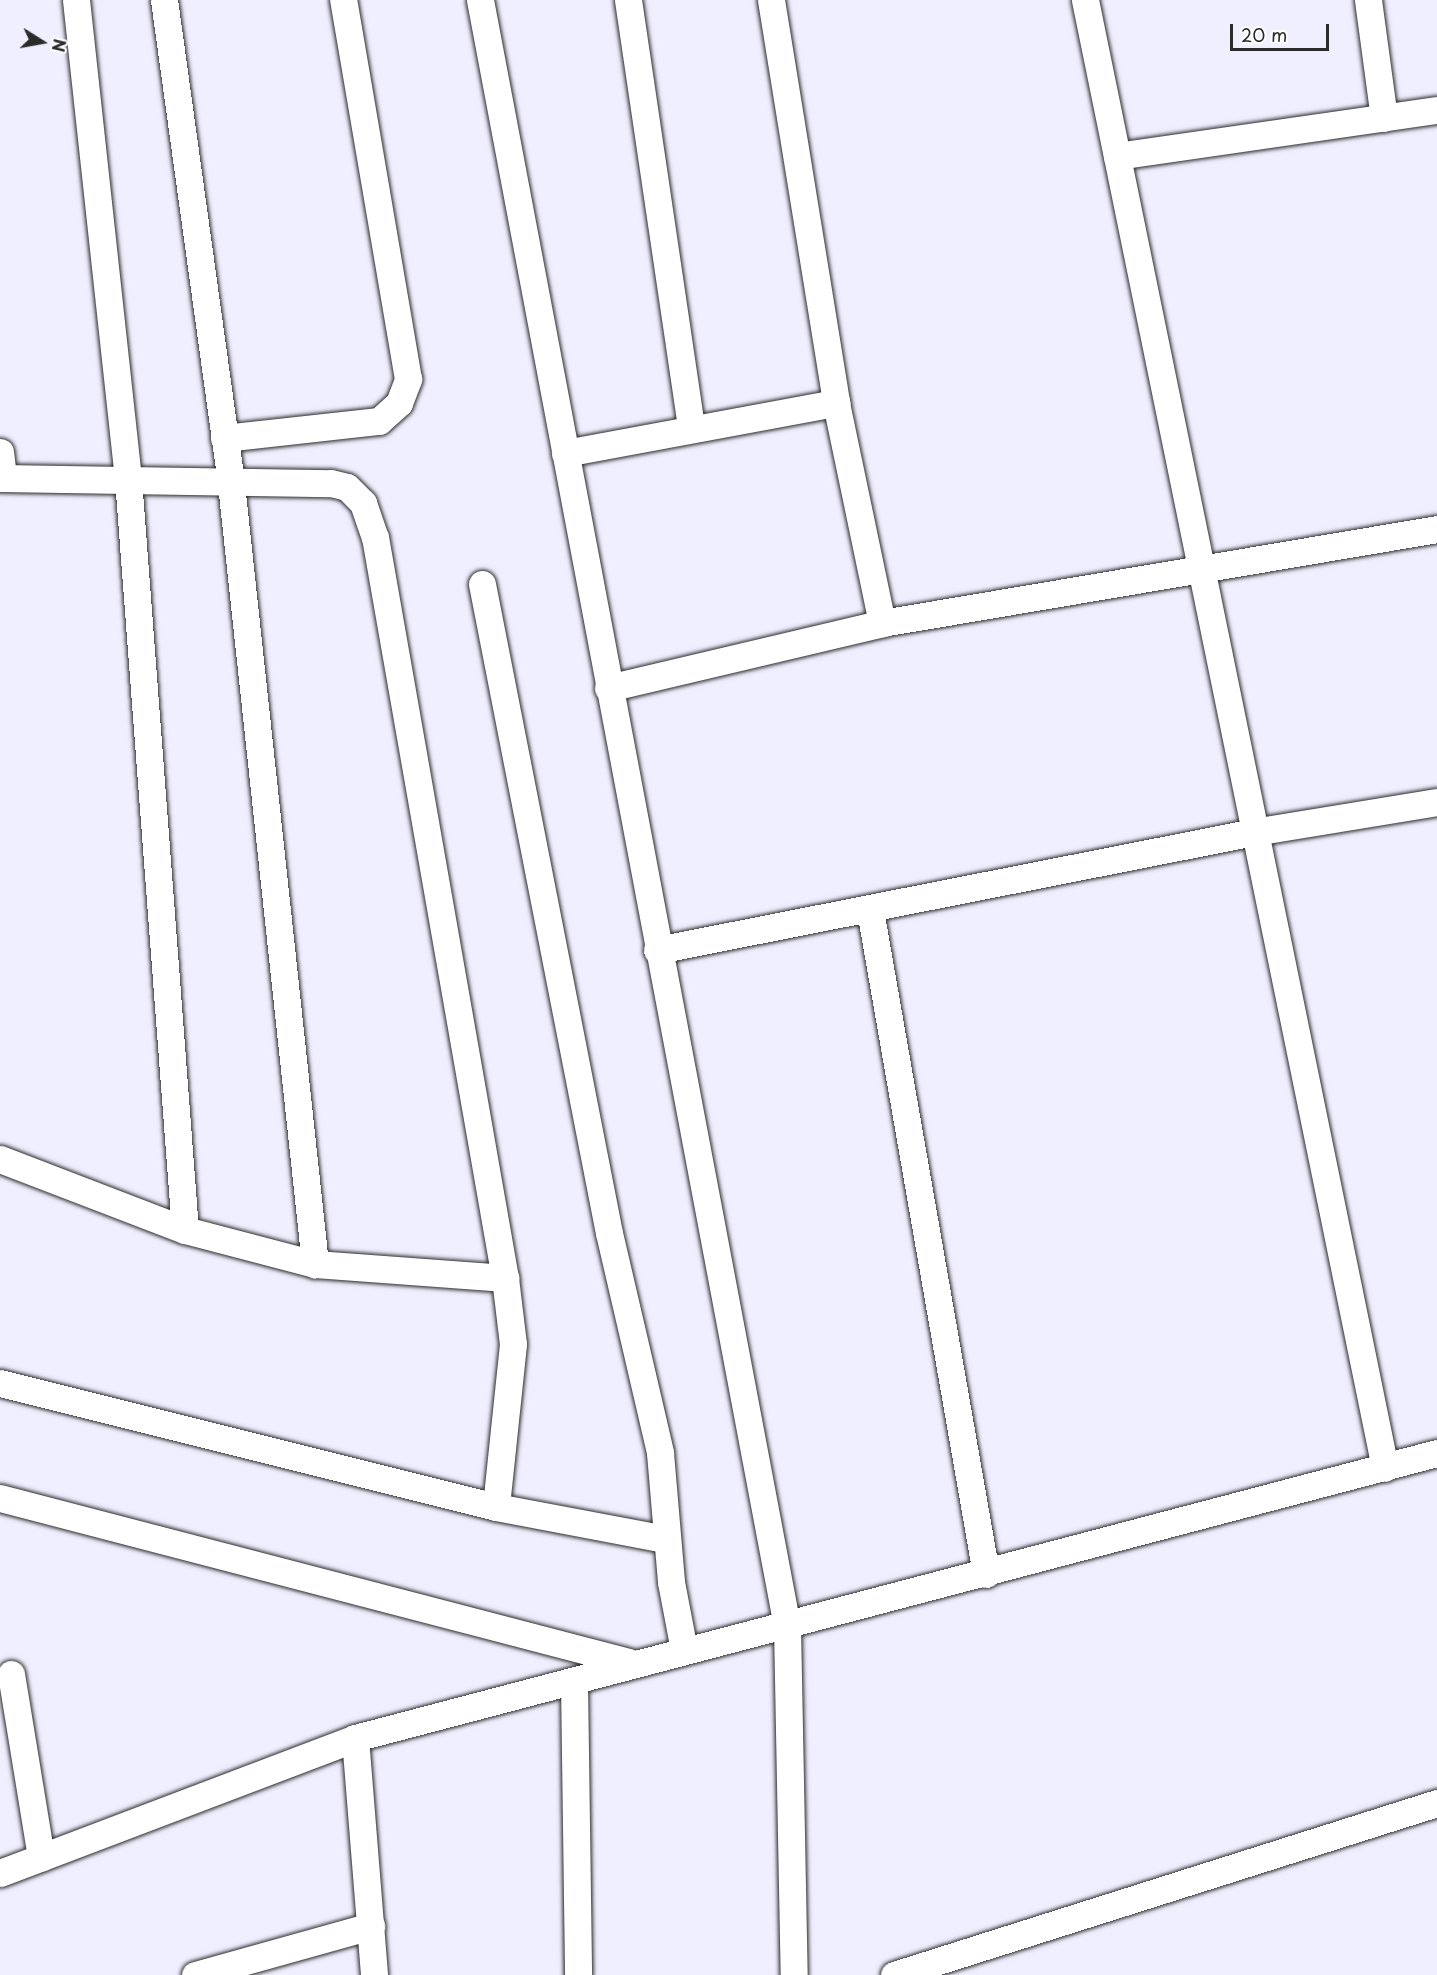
<!DOCTYPE html>
<style>
body{margin:0}
#map{position:relative;width:1437px;height:1975px;overflow:hidden;background:#fff;font-family:"Playpen Sans",sans-serif}
div>[style]{position:absolute}
[style*='--x']{left:calc(var(--x)*1px);top:calc(var(--y)*1px);width:calc(var(--w)*1px);rotate:calc(var(--a)*1deg)}
.built>*{inset:0;background:#efefff;transform-origin:0 0}
.roads{filter:drop-shadow(0 0 2px #2b2b2b) drop-shadow(0 0 2px #2b2b2b)}
.street>*{height:27px;margin:-13.5px;padding:0 13.5px;transform-origin:13.5px;border-radius:13.5px;background:#fff}
span{translate:-50% -50%;white-space:nowrap;text-align:center;line-height:1.15;-webkit-text-stroke:4.5px #fff;paint-order:stroke}
.north{position:absolute;left:12px;top:12px;width:60px;height:60px;-webkit-text-stroke:4px #fff;paint-order:stroke;rotate:101deg;font-size:16px;font-weight:700;line-height:24px;text-align:center;color:#2b2b2b}
.north::after{content:'';display:block;margin:auto;width:21px;height:27px;background:#2b2b2b;clip-path:polygon(50% 0,100% 100%,50% 72%,0 100%)}
.scale{position:absolute;left:1230px;top:24px;width:99px;height:27px;box-sizing:border-box;border:3px solid #2b2b2b;border-top:0;padding-left:8px;font-size:18px;line-height:21px;white-space:nowrap;color:#2b2b2b;-webkit-text-stroke:4px #fff;paint-order:stroke}
</style>
<div id="map">
<div class="built">
<i style="left:0;top:0;width:1437px;height:1975px"></i>
</div>
<div class="roads">
<div class="street">
<i style="--x:76;--y:0;--w:482;--a:83.8"></i>
<i style="--x:128;--y:479;--w:753;--a:85.66"></i>
<i style="--x:164;--y:0;--w:489;--a:82.1"></i>
<i style="--x:231;--y:484;--w:785;--a:83.85"></i>
<i style="--x:480;--y:0;--w:1655;--a:79.31"></i>
<i style="--x:787;--y:1626;--w:349;--a:88.9"></i>
<i style="--x:628;--y:0;--w:431;--a:81.6"></i>
<i style="--x:771;--y:0;--w:408;--a:80.8"></i>
<i style="--x:836;--y:403;--w:225;--a:78.2"></i>
<i style="--x:1085;--y:0;--w:1498;--a:78.45"></i>
<i style="--x:1368;--y:0;--w:119;--a:82.3"></i>
<i style="--x:1117;--y:156;--w:323;--a:-8.2"></i>
<i style="--x:224;--y:438;--w:156;--a:-6.3"></i>
<i style="--x:379;--y:421;--w:27;--a:-42"></i>
<i style="--x:399;--y:403;--w:26;--a:-69"></i>
<i style="--x:408;--y:379;--w:385;--a:-99.7"></i>
<i style="--x:0;--y:452;--w:26;--a:83"></i>
<i style="--x:565;--y:453;--w:276;--a:-10.5"></i>
<i style="--x:0;--y:478;--w:331;--a:0.9"></i>
<i style="--x:331;--y:483;--w:16;--a:14"></i>
<i style="--x:347;--y:487;--w:23;--a:45"></i>
<i style="--x:363;--y:503;--w:36;--a:71"></i>
<i style="--x:375;--y:537;--w:752;--a:80.05"></i>
<i style="--x:505;--y:1278;--w:66;--a:83.1"></i>
<i style="--x:513;--y:1344;--w:164;--a:96"></i>
<i style="--x:482;--y:584;--w:661;--a:78.93"></i>
<i style="--x:609;--y:1233;--w:226;--a:76.9"></i>
<i style="--x:660;--y:1453;--w:129;--a:85.1"></i>
<i style="--x:671;--y:1582;--w:69;--a:79.2"></i>
<i style="--x:608;--y:688;--w:282;--a:-13.3"></i>
<i style="--x:882;--y:623;--w:563;--a:-9.61"></i>
<i style="--x:870;--y:910;--w:674;--a:80.09"></i>
<i style="--x:657;--y:950;--w:609;--a:-11.18"></i>
<i style="--x:1254;--y:832;--w:185;--a:-9.3"></i>
<i style="--x:0;--y:1159;--w:198;--a:21"></i>
<i style="--x:185;--y:1230;--w:134;--a:14.7"></i>
<i style="--x:315;--y:1264;--w:191;--a:4.2"></i>
<i style="--x:0;--y:1383;--w:511;--a:14.04"></i>
<i style="--x:496;--y:1507;--w:173;--a:10.7"></i>
<i style="--x:0;--y:1498;--w:650;--a:14.61"></i>
<i style="--x:11;--y:1674;--w:186;--a:80.7"></i>
<i style="--x:574;--y:1682;--w:293;--a:89.2"></i>
<i style="--x:355;--y:1738;--w:238;--a:85.4"></i>
<i style="--x:0;--y:1873;--w:380;--a:-20.8"></i>
<i style="--x:355;--y:1738;--w:1119;--a:-14.76"></i>
<i style="--x:195;--y:1975;--w:183;--a:-15.6"></i>
<i style="--x:894;--y:1975;--w:570;--a:-17.58"></i>
</div>
</div>
<div class="north">N</div>
<div class="scale">20 m</div>
</div>
